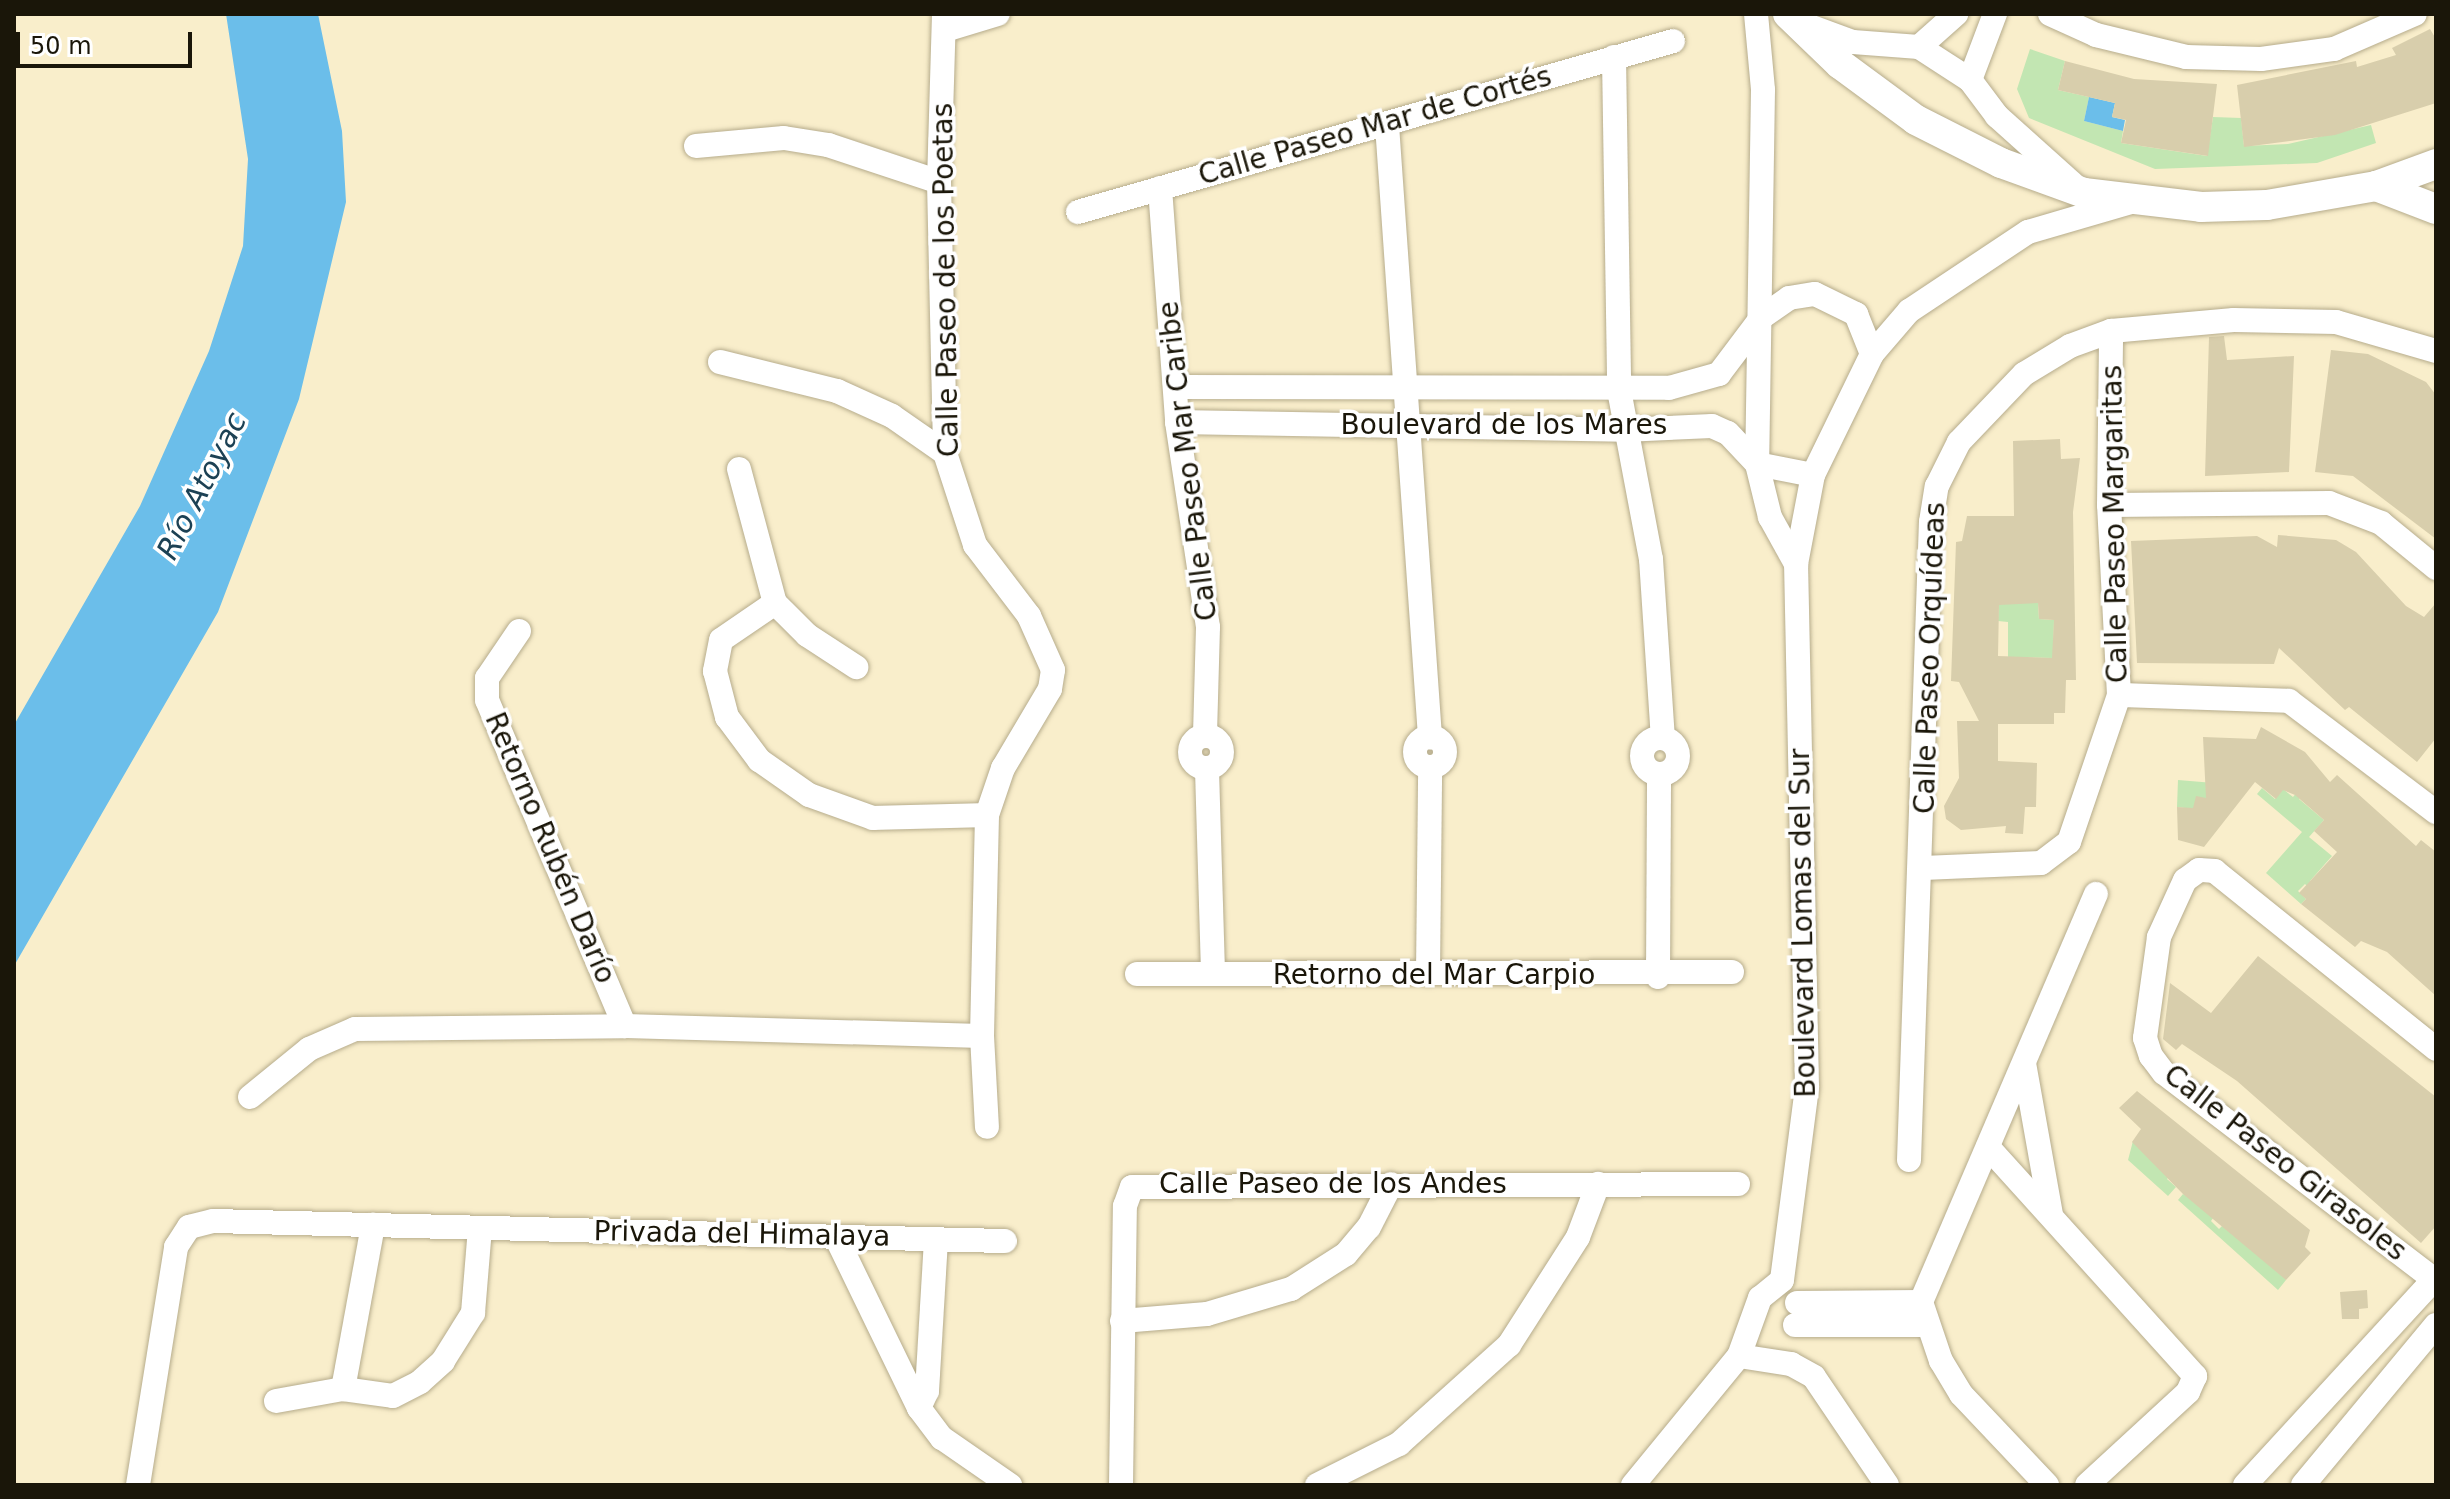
<!DOCTYPE html>
<meta charset="utf-8">
<style>
body{margin:0}
#map{position:relative;width:2450px;height:1499px;overflow:hidden;background:#f9eecb;font-family:"DejaVu Sans",sans-serif}
div>[style]{position:absolute}
[style*='--x']{left:calc(var(--x)*1px);top:calc(var(--y)*1px);width:calc(var(--w)*1px);rotate:calc(var(--a)*1deg)}
.green>*{inset:0;background:#c2e6b2}
.water>*{inset:0;background:#6bbeea}
.building>*{inset:0;background:#d8ceac}
.roads{filter:drop-shadow(0 0 2px #b6ac8c) drop-shadow(0 0 2px #b6ac8c)}
.minor>*{height:24px;margin:-12px;padding:0 12px;transform-origin:12px;border-radius:12px;background:#fff}
.minor>.ring{margin:-12px;padding:0;box-sizing:content-box;background:none;border:24px solid #fff;border-radius:50%}
.tertiary>*{height:30px;margin:-15px;padding:0 15px;transform-origin:15px;border-radius:15px;background:#fff}
span{translate:-50% -50%;white-space:nowrap;text-align:center;line-height:1.15;-webkit-text-stroke:7px #fff;paint-order:stroke}
.street-label{font-size:28px;color:#1a1609}
.water-label{font-size:30px;color:#1c4154;font-style:italic}
.frame{position:absolute;inset:0;border:16px solid #1a1609;pointer-events:none}
.scale{position:absolute;left:16px;top:32px;width:176px;height:36px;box-sizing:border-box;border:4px solid #1a1609;border-top:0;padding-left:10px;font-size:24px;line-height:28px;white-space:nowrap;color:#1a1609;-webkit-text-stroke:6px #fff;paint-order:stroke}
</style>
<div id="map">
<div class="green">
<i style="clip-path:polygon(2030px 49px,2065px 61px,2058px 90px,2089px 97px,2084px 121px,2123px 131px,2121px 143px,2207px 156px,2213px 117px,2241px 118px,2244px 146px,2288px 144px,2371px 125px,2376px 143px,2317px 163px,2155px 169px,2029px 118px,2017px 89px)"></i>
<i style="clip-path:polygon(1999px 601px,2038px 603px,2039px 619px,2054px 620px,2053px 658px,2008px 657px,2008px 622px,1998px 621px)"></i>
<i style="clip-path:polygon(2178px 780px,2214px 783px,2209px 799px,2193px 809px,2177px 807px)"></i>
<i style="clip-path:polygon(2307px 780px,2299px 799px,2324px 820px,2309px 837px,2332px 856px,2310px 881px,2314px 893px,2305px 884px,2298px 891px,2306px 899px,2301px 904px,2266px 873px,2302px 832px,2257px 794px,2262px 788px,2275px 799px,2283px 789px,2293px 797px)"></i>
<i style="clip-path:polygon(2133px 1141px,2172px 1173px,2167px 1179px,2176px 1187px,2168px 1196px,2128px 1160px)"></i>
<i style="clip-path:polygon(2183px 1194px,2216px 1214px,2211px 1221px,2219px 1229px,2238px 1210px,2286px 1280px,2278px 1290px,2178px 1200px)"></i>
</div>
<div class="water">
<i style="clip-path:polygon(226px 14px,318px 14px,342px 131px,346px 202px,299px 399px,218px 612px,14px 966px,14px 725px,140px 506px,209px 351px,243px 246px,248px 159px)"></i>
<i style="clip-path:polygon(2089px 97px,2115px 103px,2112px 117px,2125px 120px,2123px 131px,2084px 121px)"></i>
</div>
<div class="building">
<i style="clip-path:polygon(2430px 29px,2436px 39px,2436px 103px,2335px 135px,2244px 147px,2237px 85px,2356px 61px,2357px 67px,2396px 55px,2392px 48px)"></i>
<i style="clip-path:polygon(2065px 61px,2134px 79px,2217px 84px,2208px 156px,2121px 143px,2126px 120px,2112px 117px,2115px 103px,2058px 90px)"></i>
<i style="clip-path:polygon(2224px 336px,2227px 360px,2294px 356px,2289px 472px,2205px 476px,2209px 337px)"></i>
<i style="clip-path:polygon(2331px 350px,2368px 354px,2426px 382px,2436px 395px,2436px 539px,2353px 476px,2315px 472px)"></i>
<i style="clip-path:polygon(evenodd,2060px 439px,2061px 459px,2080px 458px,2073px 512px,2076px 680px,2066px 680px,2065px 713px,2054px 713px,2054px 724px,1998px 724px,1998px 761px,2037px 763px,2036px 807px,2025px 807px,2023px 834px,2005px 833px,2006px 826px,1961px 830px,1946px 819px,1944px 806px,1959px 778px,1957px 721px,1979px 721px,1959px 682px,1951px 681px,1956px 542px,1962px 541px,1967px 516px,2014px 516px,2013px 441px,2060px 439px,2038px 603px,2039px 619px,2054px 620px,2052px 658px,1998px 656px,1999px 605px,2038px 603px)"></i>
<i style="clip-path:polygon(2278px 535px,2336px 540px,2356px 552px,2406px 606px,2424px 617px,2436px 603px,2436px 738px,2417px 762px,2349px 707px,2345px 710px,2279px 648px,2274px 664px,2137px 663px,2131px 541px,2257px 536px,2277px 547px)"></i>
<i style="clip-path:polygon(2261px 727px,2305px 752px,2330px 782px,2337px 775px,2416px 846px,2421px 840px,2436px 852px,2436px 996px,2387px 952px,2361px 941px,2355px 947px,2301px 904px,2306px 899px,2299px 893px,2337px 852px,2314px 831px,2324px 820px,2295px 795px,2283px 790px,2276px 799px,2255px 782px,2204px 847px,2178px 840px,2177px 807px,2193px 808px,2196px 796px,2206px 798px,2203px 737px,2256px 739px)"></i>
<i style="clip-path:polygon(2258px 956px,2436px 1097px,2436px 1226px,2421px 1243px,2237px 1081px,2182px 1044px,2176px 1050px,2163px 1039px,2170px 983px,2211px 1013px)"></i>
<i style="clip-path:polygon(2137px 1091px,2310px 1230px,2305px 1247px,2311px 1253px,2286px 1280px,2183px 1194px,2132px 1142px,2141px 1129px,2119px 1108px)"></i>
<i style="clip-path:polygon(2367px 1290px,2368px 1308px,2359px 1309px,2359px 1319px,2342px 1319px,2340px 1292px)"></i>
</div>
<div class="roads">
<div class="minor">
<i style="--x:944;--y:14;--w:168;--a:91.7"></i>
<i style="--x:939;--y:182;--w:271;--a:88.7"></i>
<i style="--x:945;--y:453;--w:97;--a:71.9"></i>
<i style="--x:975;--y:545;--w:89;--a:52.7"></i>
<i style="--x:1029;--y:616;--w:59;--a:66"></i>
<i style="--x:1053;--y:670;--w:19;--a:99"></i>
<i style="--x:1050;--y:689;--w:92;--a:120.7"></i>
<i style="--x:1003;--y:768;--w:50;--a:108.8"></i>
<i style="--x:987;--y:815;--w:221;--a:91.3"></i>
<i style="--x:982;--y:1036;--w:91;--a:86.9"></i>
<i style="--x:1756;--y:14;--w:76;--a:84.7"></i>
<i style="--x:1763;--y:90;--w:374;--a:90.9"></i>
<i style="--x:1757;--y:464;--w:55;--a:76.2"></i>
<i style="--x:1770;--y:517;--w:54;--a:61"></i>
<i style="--x:2050;--y:14;--w:51;--a:24.5"></i>
<i style="--x:2096;--y:35;--w:93;--a:13.7"></i>
<i style="--x:2186;--y:57;--w:75;--a:1.5"></i>
<i style="--x:2261;--y:59;--w:74;--a:-7.8"></i>
<i style="--x:2334;--y:49;--w:88;--a:-23.4"></i>
<i style="--x:1801;--y:23;--w:55;--a:20.1"></i>
<i style="--x:1853;--y:42;--w:66;--a:4.3"></i>
<i style="--x:1919;--y:47;--w:61;--a:32.9"></i>
<i style="--x:1970;--y:80;--w:45;--a:53.1"></i>
<i style="--x:1997;--y:116;--w:103;--a:41.9"></i>
<i style="--x:945;--y:30;--w:55;--a:-16.8"></i>
<i style="--x:1919;--y:47;--w:50;--a:-41.7"></i>
<i style="--x:1614;--y:57;--w:333;--a:89.1"></i>
<i style="--x:1619;--y:390;--w:172;--a:79.3"></i>
<i style="--x:1651;--y:559;--w:179;--a:86.2"></i>
<i style="--x:1970;--y:80;--w:71;--a:-69.3"></i>
<i style="--x:1387;--y:125;--w:614;--a:85.98"></i>
<i style="--x:696;--y:146;--w:88;--a:-5.2"></i>
<i style="--x:784;--y:138;--w:45;--a:9"></i>
<i style="--x:828;--y:145;--w:117;--a:18.4"></i>
<i style="--x:1160;--y:188;--w:235;--a:85.8"></i>
<i style="--x:1177;--y:422;--w:207;--a:81.4"></i>
<i style="--x:1208;--y:627;--w:108;--a:91.6"></i>
<i style="--x:1078;--y:212;--w:619;--a:-16.03"></i>
<i style="--x:720;--y:362;--w:121;--a:13.9"></i>
<i style="--x:837;--y:391;--w:60;--a:24.4"></i>
<i style="--x:892;--y:416;--w:65;--a:34.9"></i>
<i style="--x:1175;--y:387;--w:494;--a:0.1"></i>
<i style="--x:1669;--y:388;--w:52;--a:-15.6"></i>
<i style="--x:1719;--y:374;--w:71;--a:-53"></i>
<i style="--x:1762;--y:317;--w:33;--a:-35"></i>
<i style="--x:1789;--y:298;--w:26;--a:-9"></i>
<i style="--x:1815;--y:294;--w:46;--a:26"></i>
<i style="--x:1856;--y:314;--w:43;--a:68.2"></i>
<i style="--x:1177;--y:422;--w:447;--a:1"></i>
<i style="--x:1624;--y:430;--w:88;--a:-2.6"></i>
<i style="--x:1712;--y:426;--w:17;--a:24"></i>
<i style="--x:1728;--y:433;--w:42;--a:46.9"></i>
<i style="--x:1757;--y:464;--w:57;--a:11.1"></i>
<i style="--x:739;--y:469;--w:139;--a:75"></i>
<i style="--x:775;--y:603;--w:45;--a:45"></i>
<i style="--x:807;--y:635;--w:59;--a:33.1"></i>
<i style="--x:2109;--y:505;--w:220;--a:-0.5"></i>
<i style="--x:2329;--y:503;--w:56;--a:21"></i>
<i style="--x:2381;--y:523;--w:71;--a:39.3"></i>
<i style="--x:775;--y:603;--w:65;--a:145.6"></i>
<i style="--x:721;--y:640;--w:32;--a:101"></i>
<i style="--x:715;--y:671;--w:48;--a:75.4"></i>
<i style="--x:727;--y:717;--w:54;--a:53.3"></i>
<i style="--x:759;--y:760;--w:61;--a:35"></i>
<i style="--x:809;--y:795;--w:68;--a:19.8"></i>
<i style="--x:873;--y:818;--w:114;--a:-1.5"></i>
<i style="--x:519;--y:631;--w:57;--a:124.2"></i>
<i style="--x:487;--y:678;--w:22;--a:90"></i>
<i style="--x:487;--y:700;--w:354;--a:67.1"></i>
<i style="--x:2119;--y:695;--w:170;--a:2"></i>
<i style="--x:2289;--y:701;--w:184;--a:37.1"></i>
<i class="ring" style="left:1190px;top:736px;width:8px;height:8px"></i>
<i class="ring" style="left:1415px;top:737px;width:6px;height:6px"></i>
<i class="ring" style="left:1642px;top:738px;width:12px;height:12px"></i>
<i style="--x:1207;--y:770;--w:203;--a:88.3"></i>
<i style="--x:1923;--y:868;--w:118;--a:-2.4"></i>
<i style="--x:2041;--y:863;--w:35;--a:-37"></i>
<i style="--x:2069;--y:842;--w:155;--a:-71.2"></i>
<i style="--x:2119;--y:695;--w:190;--a:-93"></i>
<i style="--x:2109;--y:505;--w:174;--a:-89.3"></i>
<i style="--x:1137;--y:974;--w:595;--a:-0.19"></i>
<i style="--x:1428;--y:974;--w:207;--a:-89.4"></i>
<i style="--x:1658;--y:977;--w:202;--a:-89.7"></i>
<i style="--x:2436;--y:1049;--w:284;--a:-141.2"></i>
<i style="--x:2215;--y:871;--w:16;--a:-176"></i>
<i style="--x:2199;--y:870;--w:17;--a:144"></i>
<i style="--x:2185;--y:880;--w:63;--a:114.5"></i>
<i style="--x:2159;--y:937;--w:102;--a:97.9"></i>
<i style="--x:2145;--y:1038;--w:19;--a:72"></i>
<i style="--x:2151;--y:1056;--w:21;--a:53"></i>
<i style="--x:2164;--y:1073;--w:342;--a:37.4"></i>
<i style="--x:2024;--y:1063;--w:153;--a:79.9"></i>
<i style="--x:250;--y:1097;--w:76;--a:-39.1"></i>
<i style="--x:309;--y:1049;--w:50;--a:-23.5"></i>
<i style="--x:355;--y:1029;--w:270;--a:-0.6"></i>
<i style="--x:625;--y:1026;--w:357;--a:1.6"></i>
<i style="--x:1988;--y:1147;--w:309;--a:47.9"></i>
<i style="--x:2195;--y:1376;--w:17;--a:114"></i>
<i style="--x:2188;--y:1392;--w:137;--a:137.4"></i>
<i style="--x:1909;--y:1160;--w:638;--a:-88.03"></i>
<i style="--x:1931;--y:522;--w:36;--a:-81"></i>
<i style="--x:1937;--y:486;--w:49;--a:-63.4"></i>
<i style="--x:1959;--y:442;--w:94;--a:-46.3"></i>
<i style="--x:2024;--y:374;--w:54;--a:-31.3"></i>
<i style="--x:2070;--y:346;--w:44;--a:-20.1"></i>
<i style="--x:2111;--y:331;--w:123;--a:-5.1"></i>
<i style="--x:2234;--y:320;--w:102;--a:1.1"></i>
<i style="--x:2336;--y:322;--w:104;--a:16.2"></i>
<i style="--x:836;--y:1237;--w:190;--a:64.1"></i>
<i style="--x:919;--y:1408;--w:38;--a:53"></i>
<i style="--x:942;--y:1438;--w:83;--a:34.7"></i>
<i style="--x:1782;--y:1280;--w:195;--a:-82.6"></i>
<i style="--x:1807;--y:1087;--w:523;--a:-91.2"></i>
<i style="--x:1796;--y:564;--w:91;--a:-79.2"></i>
<i style="--x:1813;--y:475;--w:135;--a:-64"></i>
<i style="--x:1872;--y:354;--w:57;--a:-49.3"></i>
<i style="--x:1909;--y:311;--w:143;--a:-33.6"></i>
<i style="--x:2028;--y:232;--w:110;--a:-16.3"></i>
<i style="--x:1797;--y:1303;--w:124;--a:-0.5"></i>
<i style="--x:1122;--y:1321;--w:85;--a:-4.7"></i>
<i style="--x:1207;--y:1314;--w:88;--a:-16.6"></i>
<i style="--x:1291;--y:1289;--w:65;--a:-32.5"></i>
<i style="--x:1346;--y:1254;--w:35;--a:-50"></i>
<i style="--x:1369;--y:1227;--w:48;--a:-62.9"></i>
<i style="--x:1795;--y:1325;--w:131;--a:0"></i>
<i style="--x:1739;--y:1356;--w:53;--a:8.7"></i>
<i style="--x:1791;--y:1364;--w:26;--a:29"></i>
<i style="--x:1814;--y:1377;--w:130;--a:55.9"></i>
<i style="--x:343;--y:1389;--w:167;--a:-79.6"></i>
<i style="--x:276;--y:1401;--w:68;--a:-10.2"></i>
<i style="--x:343;--y:1389;--w:50;--a:8"></i>
<i style="--x:393;--y:1396;--w:30;--a:-27"></i>
<i style="--x:420;--y:1382;--w:31;--a:-42"></i>
<i style="--x:443;--y:1361;--w:57;--a:-58"></i>
<i style="--x:473;--y:1313;--w:85;--a:-85.3"></i>
<i style="--x:919;--y:1408;--w:19;--a:-65"></i>
<i style="--x:927;--y:1391;--w:152;--a:-86.6"></i>
<i style="--x:138;--y:1485;--w:241;--a:-80.9"></i>
<i style="--x:176;--y:1247;--w:24;--a:-57"></i>
<i style="--x:189;--y:1227;--w:25;--a:-14"></i>
<i style="--x:213;--y:1221;--w:792;--a:1.45"></i>
<i style="--x:1121;--y:1485;--w:279;--a:-89.2"></i>
<i style="--x:1125;--y:1206;--w:20;--a:-70"></i>
<i style="--x:1132;--y:1187;--w:606;--a:-0.28"></i>
<i style="--x:1317;--y:1485;--w:92;--a:-26.6"></i>
<i style="--x:1399;--y:1444;--w:148;--a:-42"></i>
<i style="--x:1509;--y:1345;--w:128;--a:-57.4"></i>
<i style="--x:1578;--y:1237;--w:57;--a:-69.3"></i>
<i style="--x:1633;--y:1485;--w:167;--a:-50.6"></i>
<i style="--x:1739;--y:1356;--w:62;--a:-70.1"></i>
<i style="--x:1760;--y:1298;--w:28;--a:-39"></i>
<i style="--x:2047;--y:1485;--w:125;--a:-133.4"></i>
<i style="--x:1961;--y:1394;--w:39;--a:-121"></i>
<i style="--x:1941;--y:1361;--w:62;--a:-108.7"></i>
<i style="--x:1921;--y:1302;--w:444;--a:-66.8"></i>
<i style="--x:2245;--y:1485;--w:282;--a:-47.4"></i>
<i style="--x:2303;--y:1485;--w:208;--a:-50.3"></i>
</div>
<div class="tertiary">
<i style="--x:1788;--y:14;--w:72;--a:43.9"></i>
<i style="--x:1840;--y:64;--w:94;--a:36.4"></i>
<i style="--x:1916;--y:120;--w:95;--a:26.8"></i>
<i style="--x:2001;--y:163;--w:88;--a:19.9"></i>
<i style="--x:2084;--y:193;--w:118;--a:6.8"></i>
<i style="--x:2201;--y:207;--w:66;--a:-1.7"></i>
<i style="--x:2267;--y:205;--w:111;--a:-9.9"></i>
<i style="--x:2376;--y:186;--w:64;--a:-20.1"></i>
<i style="--x:2376;--y:186;--w:64;--a:21"></i>
</div>
</div>
<div class="street-label">
<span style="left:1375px;top:126px;rotate:-16deg">Calle Paseo Mar de Cortés</span>
<span style="left:946px;top:280px;rotate:-91deg">Calle Paseo de los Poetas</span>
<span style="left:1504px;top:425px">Boulevard de los Mares</span>
<span style="left:1188px;top:461px;rotate:-97deg">Calle Paseo Mar Caribe</span>
<span style="left:2115px;top:524px;rotate:-91deg">Calle Paseo Margaritas</span>
<span style="left:1930px;top:658px;rotate:-88deg">Calle Paseo Orquídeas</span>
<span style="left:550px;top:848px;rotate:67deg">Retorno Rubén Darío</span>
<span style="left:1803px;top:923px;rotate:-91deg">Boulevard Lomas del Sur</span>
<span style="left:1434px;top:975px">Retorno del Mar Carpio</span>
<span style="left:2285px;top:1163px;rotate:38deg">Calle Paseo Girasoles</span>
<span style="left:1333px;top:1184px">Calle Paseo de los Andes</span>
<span style="left:742px;top:1234px;rotate:1deg">Privada del Himalaya</span>
</div>
<div class="water-label">
<span style="left:202px;top:486px;rotate:-63deg">Río Atoyac</span>
</div>
<div class="frame"></div>
<div class="scale">50 m</div>
</div>
